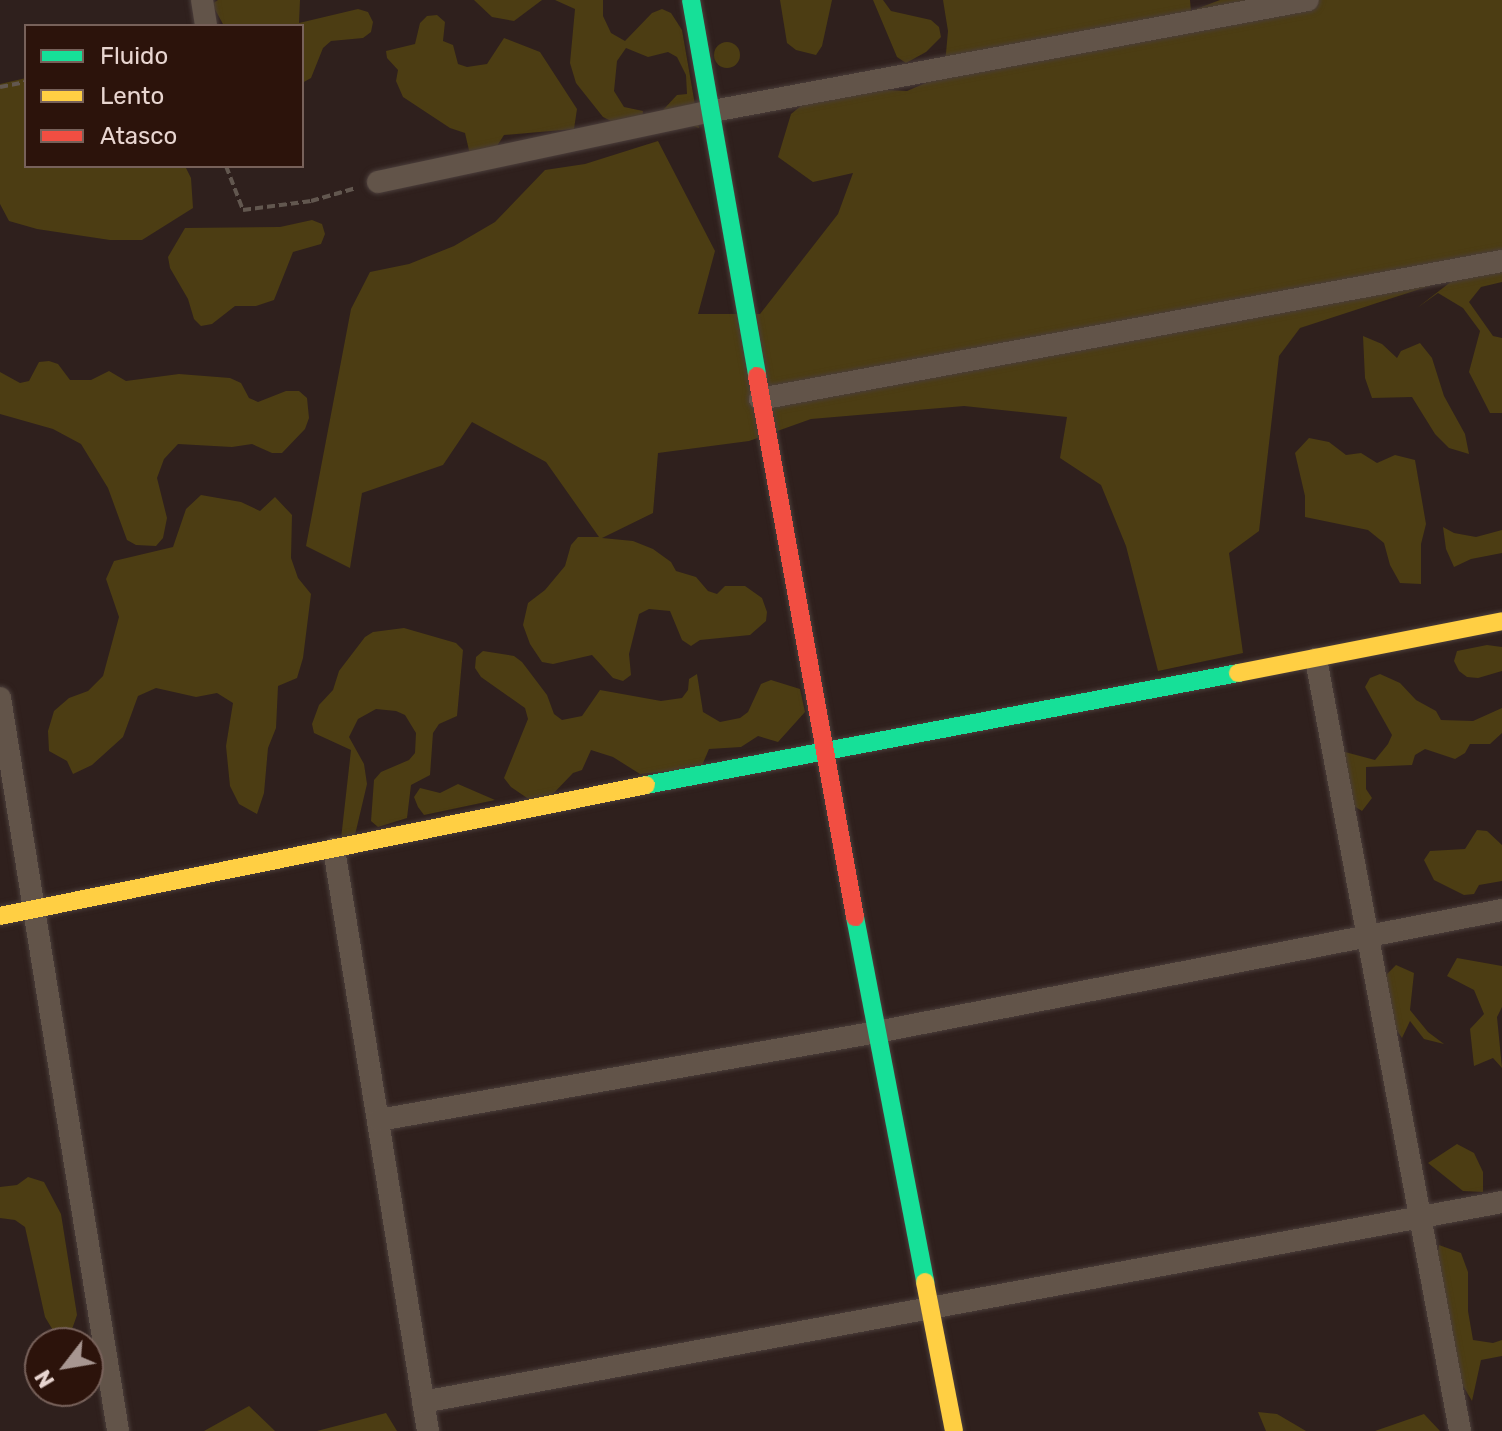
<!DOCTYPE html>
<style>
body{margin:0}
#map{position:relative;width:1502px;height:1431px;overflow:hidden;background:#2f201d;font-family:Rubik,sans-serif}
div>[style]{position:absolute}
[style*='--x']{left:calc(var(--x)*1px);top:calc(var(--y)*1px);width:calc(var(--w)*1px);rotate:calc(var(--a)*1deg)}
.green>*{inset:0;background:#4c3d13}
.round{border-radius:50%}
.path>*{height:4px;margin-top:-2px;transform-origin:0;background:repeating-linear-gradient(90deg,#62574f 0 8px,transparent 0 12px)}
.roads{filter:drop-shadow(0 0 2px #4b3e3b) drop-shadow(0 0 2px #4b3e3b)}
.street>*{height:22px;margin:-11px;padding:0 11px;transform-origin:11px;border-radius:11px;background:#625449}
.fast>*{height:18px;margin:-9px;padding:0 9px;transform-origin:9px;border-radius:9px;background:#16e098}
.slow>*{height:18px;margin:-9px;padding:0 9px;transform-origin:9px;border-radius:9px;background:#ffcf43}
.jam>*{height:18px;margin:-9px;padding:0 9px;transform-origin:9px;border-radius:9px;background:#f24e42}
span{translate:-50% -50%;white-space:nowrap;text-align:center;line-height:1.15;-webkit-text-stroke:8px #2c130b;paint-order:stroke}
.legend{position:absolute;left:24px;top:24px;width:280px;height:144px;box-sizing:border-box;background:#2c130b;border:2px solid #77615a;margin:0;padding:10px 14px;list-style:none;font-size:24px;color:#e8d5d0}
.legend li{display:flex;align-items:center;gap:16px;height:40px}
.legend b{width:40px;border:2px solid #77615a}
.north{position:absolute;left:24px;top:1327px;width:80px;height:80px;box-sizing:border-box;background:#2c130b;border:2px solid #77615a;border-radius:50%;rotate:239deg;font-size:22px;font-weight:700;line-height:32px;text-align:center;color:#e8d5d0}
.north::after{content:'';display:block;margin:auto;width:28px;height:36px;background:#a79691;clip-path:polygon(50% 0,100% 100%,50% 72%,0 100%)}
</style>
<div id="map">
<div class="green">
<i style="clip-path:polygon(218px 0,300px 0,299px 23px,358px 9px,368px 12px,373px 22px,371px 32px,363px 38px,331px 41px,323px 48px,311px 78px,302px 83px,302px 26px,224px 26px,212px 4px)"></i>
<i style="clip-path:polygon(474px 0,542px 0,514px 21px,492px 17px)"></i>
<i style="clip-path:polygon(555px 0,603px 0,603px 16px,611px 33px,625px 41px,652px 13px,662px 9px,671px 13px,682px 30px,699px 128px,669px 118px,663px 110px,677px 95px,687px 94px,686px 75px,677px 57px,668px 52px,648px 57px,626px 48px,617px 61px,614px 91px,624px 107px,643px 111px,642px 121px,613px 122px,603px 117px,576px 83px,570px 63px,575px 9px)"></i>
<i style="clip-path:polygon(780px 0,832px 0,822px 46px,816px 55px,796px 50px,787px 43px)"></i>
<i style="clip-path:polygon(873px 0,883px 0,891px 11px,931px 20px,939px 27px,941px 37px,926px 52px,906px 63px,897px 57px)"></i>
<i style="clip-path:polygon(943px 0,1190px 0,1191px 11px,1220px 0,1502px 0,1502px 282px,1481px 287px,1469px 302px,1493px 336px,1502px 338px,1502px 413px,1490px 413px,1469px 372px,1480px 331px,1463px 308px,1438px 293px,1417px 308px,1457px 277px,1300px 328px,1279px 356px,1259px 531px,1229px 553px,1243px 653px,1158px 671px,1126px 546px,1101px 485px,1060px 458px,1067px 417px,964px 406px,811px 419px,749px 441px,658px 453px,653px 513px,602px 538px,633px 541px,653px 549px,671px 562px,676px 571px,696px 577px,708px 591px,717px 594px,725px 586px,745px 586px,762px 598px,767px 612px,766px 621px,750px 635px,700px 640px,691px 646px,682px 640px,670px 611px,649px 609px,639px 614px,629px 654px,631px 675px,623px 681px,613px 678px,592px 655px,553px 664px,542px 662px,530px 644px,523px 625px,528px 603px,545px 590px,565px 566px,571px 545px,578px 537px,599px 537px,546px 462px,472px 422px,443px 465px,362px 493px,350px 568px,306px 546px,351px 309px,370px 272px,409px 264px,454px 246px,495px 222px,545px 170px,585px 164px,658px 141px,715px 251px,698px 314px,760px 314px,838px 214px,853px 173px,813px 182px,778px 157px,791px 114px,824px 87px,907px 91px,944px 75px,948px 31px)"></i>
<i style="clip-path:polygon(437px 15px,445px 22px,443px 41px,453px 45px,458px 64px,467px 67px,487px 64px,504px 38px,540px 52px,577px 109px,574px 129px,504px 135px,486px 163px,471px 159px,465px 133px,450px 128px,403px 97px,396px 81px,398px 70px,387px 58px,386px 51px,415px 44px,420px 23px,427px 16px)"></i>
<i class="round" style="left:714px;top:42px;width:26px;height:26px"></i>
<i style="clip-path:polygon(26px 78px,26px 166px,185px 166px,191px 178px,193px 208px,142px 240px,110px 240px,37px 229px,9px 221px,0 204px,0 84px)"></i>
<i style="clip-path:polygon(312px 220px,322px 224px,325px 234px,321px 244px,293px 252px,274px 300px,256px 306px,235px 306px,212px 324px,201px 326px,194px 319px,188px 299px,170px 268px,168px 257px,185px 228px,280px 227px)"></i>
<i style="clip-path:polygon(1363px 336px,1382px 344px,1397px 358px,1401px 351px,1420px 343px,1432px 358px,1444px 396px,1465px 434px,1469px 454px,1449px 448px,1435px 434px,1412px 397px,1372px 398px,1365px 378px)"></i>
<i style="clip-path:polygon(49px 361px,58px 364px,70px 380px,91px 380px,109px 371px,126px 381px,179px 374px,230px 378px,241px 383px,249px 398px,258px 402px,286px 391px,299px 391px,307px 398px,309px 418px,305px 429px,282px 453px,272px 453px,252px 444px,232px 447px,178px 444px,164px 459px,157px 478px,167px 518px,163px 538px,156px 546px,136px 545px,127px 540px,108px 488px,81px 444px,53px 429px,0 414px,0 372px,20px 383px,29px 381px,39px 362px)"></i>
<i style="clip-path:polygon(1309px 438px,1329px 442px,1346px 455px,1361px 453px,1377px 463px,1395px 455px,1415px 460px,1426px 524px,1421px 544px,1421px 584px,1400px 583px,1390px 565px,1384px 543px,1368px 530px,1305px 517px,1305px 496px,1295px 453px)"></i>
<i style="clip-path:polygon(201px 495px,241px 502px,260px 511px,275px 497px,292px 515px,291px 558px,298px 578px,311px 594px,303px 658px,297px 678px,278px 686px,276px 728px,268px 748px,264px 793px,257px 814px,239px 804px,230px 786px,226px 746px,233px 703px,217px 693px,196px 697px,156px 688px,138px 696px,123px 737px,92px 765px,73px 774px,67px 761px,49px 751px,48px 731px,54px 711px,69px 698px,88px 691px,103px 676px,119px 617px,106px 579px,114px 561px,173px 547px,186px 509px)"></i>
<i style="clip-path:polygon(1443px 527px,1454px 533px,1476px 537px,1502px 530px,1502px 553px,1471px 559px,1454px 567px,1446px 549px)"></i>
<i style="clip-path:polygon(404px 628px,456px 643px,463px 650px,457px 716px,439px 724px,433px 733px,430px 775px,411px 785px,407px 818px,378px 827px,371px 821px,374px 780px,381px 772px,409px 760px,415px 753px,416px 733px,405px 715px,396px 711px,376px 709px,358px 719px,349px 737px,364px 764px,367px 784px,355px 835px,341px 839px,351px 750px,314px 733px,312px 724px,319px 705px,333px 690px,339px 671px,365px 637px,373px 632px)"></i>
<i style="clip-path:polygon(1487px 645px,1502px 647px,1502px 671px,1478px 678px,1467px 677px,1459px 671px,1454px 661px,1457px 651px)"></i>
<i style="clip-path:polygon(483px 651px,514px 656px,522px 662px,547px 695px,554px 714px,562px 720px,582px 716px,600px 690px,661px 701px,682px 698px,688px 690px,689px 679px,697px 674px,703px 712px,720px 722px,740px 718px,748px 712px,761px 684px,771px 680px,800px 689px,805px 712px,778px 742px,758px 736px,741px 747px,709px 749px,701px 768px,640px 774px,613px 757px,591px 750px,582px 770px,573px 773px,551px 796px,530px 800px,511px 787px,504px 778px,528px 719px,525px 708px,481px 677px,475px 668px,476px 657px)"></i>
<i style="clip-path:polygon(1380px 674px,1400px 683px,1416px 700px,1436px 711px,1441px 720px,1473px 721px,1502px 708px,1502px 733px,1490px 744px,1470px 744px,1465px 753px,1455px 759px,1425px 749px,1415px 755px,1412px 765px,1366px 767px,1366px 789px,1372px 798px,1362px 811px,1354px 806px,1340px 761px,1345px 752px,1375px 760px,1388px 744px,1392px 735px,1365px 687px,1370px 678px)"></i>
<i style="clip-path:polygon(458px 784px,495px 800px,424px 815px,418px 807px,414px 797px,420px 788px,440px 793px)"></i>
<i style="clip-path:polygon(1477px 830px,1487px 831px,1502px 845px,1502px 881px,1479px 885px,1474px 894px,1464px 895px,1434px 880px,1424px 860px,1430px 851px,1465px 849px)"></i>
<i style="clip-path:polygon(1457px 958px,1502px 966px,1502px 1007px,1497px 1017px,1502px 1068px,1493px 1058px,1474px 1066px,1470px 1029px,1484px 1014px,1474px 990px,1447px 976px)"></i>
<i style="clip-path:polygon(1396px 965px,1414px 973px,1410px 1010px,1428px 1032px,1444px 1044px,1424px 1039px,1410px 1021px,1402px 1038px,1390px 1020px,1386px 975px)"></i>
<i style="clip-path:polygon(1457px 1144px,1474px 1153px,1483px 1172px,1483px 1192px,1463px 1191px,1428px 1163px)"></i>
<i style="clip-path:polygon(28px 1177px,44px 1182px,61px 1214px,77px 1315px,70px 1335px,54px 1332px,45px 1317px,25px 1227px,15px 1220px,0 1218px,0 1187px,17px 1185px)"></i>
<i style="clip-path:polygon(1439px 1245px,1461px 1253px,1468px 1272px,1468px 1311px,1473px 1340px,1493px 1343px,1502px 1340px,1502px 1356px,1481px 1360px,1472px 1401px,1462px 1384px,1449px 1326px,1436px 1266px)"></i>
<i style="clip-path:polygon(249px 1406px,275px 1431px,204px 1431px)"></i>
<i style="clip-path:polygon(1258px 1412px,1277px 1414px,1306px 1431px,1266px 1431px)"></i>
<i style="clip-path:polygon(386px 1413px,397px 1431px,317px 1431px)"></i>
<i style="clip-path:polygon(1424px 1414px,1440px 1431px,1375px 1431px)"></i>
</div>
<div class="path">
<i style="--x:0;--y:87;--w:26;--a:-11"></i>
<i style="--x:226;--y:166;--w:47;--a:68.9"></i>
<i style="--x:243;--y:210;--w:69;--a:-7.5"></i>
<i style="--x:311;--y:201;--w:47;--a:-16.1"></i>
</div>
<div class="roads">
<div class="street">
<i style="--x:202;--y:0;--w:26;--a:81"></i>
<i style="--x:378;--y:182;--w:342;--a:-12"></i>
<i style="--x:713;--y:111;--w:605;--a:-10.57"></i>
<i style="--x:760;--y:399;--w:755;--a:-10.54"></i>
<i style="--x:1316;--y:659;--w:785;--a:79.43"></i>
<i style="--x:0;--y:698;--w:742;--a:80.85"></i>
<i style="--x:334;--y:849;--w:590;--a:80.83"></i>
<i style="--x:379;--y:1120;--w:506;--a:-10.02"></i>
<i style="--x:877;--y:1032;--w:637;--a:-11.05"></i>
<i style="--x:423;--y:1402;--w:1097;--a:-10.5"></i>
</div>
<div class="fast">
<i style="--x:691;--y:0;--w:382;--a:80"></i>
<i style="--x:646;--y:785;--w:603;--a:-10.71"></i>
<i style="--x:855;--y:917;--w:372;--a:79.1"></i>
</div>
<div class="slow">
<i style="--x:1238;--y:673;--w:269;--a:-11.1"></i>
<i style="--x:0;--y:916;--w:659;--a:-11.46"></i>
<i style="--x:925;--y:1282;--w:152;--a:79"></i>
</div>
<div class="jam">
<i style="--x:757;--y:376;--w:550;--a:79.73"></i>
</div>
</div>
<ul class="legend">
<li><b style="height:10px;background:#16e098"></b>Fluido</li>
<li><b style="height:10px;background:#ffcf43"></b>Lento</li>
<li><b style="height:10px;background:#f24e42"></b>Atasco</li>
</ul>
<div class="north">N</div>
</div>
